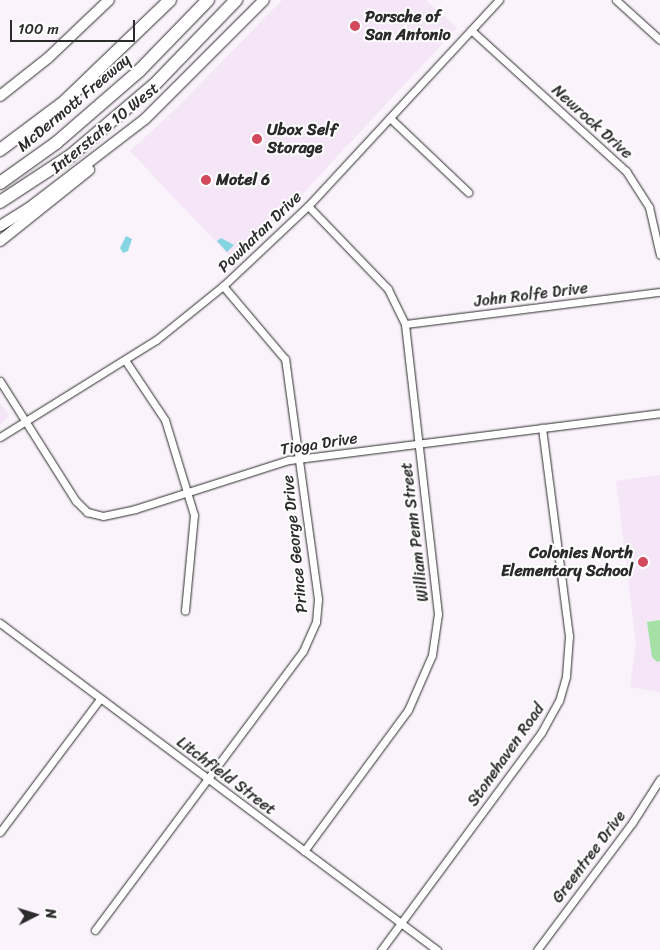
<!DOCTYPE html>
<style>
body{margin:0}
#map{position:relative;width:660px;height:950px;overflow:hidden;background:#faf3fb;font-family:Sriracha,sans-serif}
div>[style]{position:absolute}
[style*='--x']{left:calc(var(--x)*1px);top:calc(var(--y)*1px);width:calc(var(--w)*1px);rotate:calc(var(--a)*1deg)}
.built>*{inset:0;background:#f4e5f7}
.green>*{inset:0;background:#a5e1a7}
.water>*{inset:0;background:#85d4e2}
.roads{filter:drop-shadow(0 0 1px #2b2b2b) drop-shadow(0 0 1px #2b2b2b)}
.street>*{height:7px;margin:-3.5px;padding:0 3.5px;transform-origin:3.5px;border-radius:3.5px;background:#fff}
.secondary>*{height:10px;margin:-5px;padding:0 5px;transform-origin:5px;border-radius:5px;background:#fff}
.highway>*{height:12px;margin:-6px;padding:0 6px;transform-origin:6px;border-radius:6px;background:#fff}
.dots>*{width:14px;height:14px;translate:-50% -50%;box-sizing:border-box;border:2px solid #fff;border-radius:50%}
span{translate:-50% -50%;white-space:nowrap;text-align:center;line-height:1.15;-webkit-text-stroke:4px #fff;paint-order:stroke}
.poi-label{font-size:16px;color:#2b2b2b;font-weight:700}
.left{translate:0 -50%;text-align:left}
.right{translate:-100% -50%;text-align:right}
.street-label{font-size:16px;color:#2b2b2b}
.north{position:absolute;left:10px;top:890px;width:50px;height:50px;-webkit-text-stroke:4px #fff;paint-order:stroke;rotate:85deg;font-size:14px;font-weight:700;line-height:20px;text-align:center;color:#2b2b2b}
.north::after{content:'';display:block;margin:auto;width:18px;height:22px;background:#2b2b2b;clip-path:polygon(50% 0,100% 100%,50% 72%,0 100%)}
.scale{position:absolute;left:10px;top:20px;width:125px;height:22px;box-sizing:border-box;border:2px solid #2b2b2b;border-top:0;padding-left:6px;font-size:15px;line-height:18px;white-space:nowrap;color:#2b2b2b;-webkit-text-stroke:4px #fff;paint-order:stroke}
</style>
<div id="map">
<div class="built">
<i style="clip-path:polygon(282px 0,426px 0,457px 28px,306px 190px,233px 260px,130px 151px,178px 107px)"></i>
<i style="clip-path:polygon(0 402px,9px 416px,0 425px)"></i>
<i style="clip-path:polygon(660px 475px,660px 692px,630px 687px,636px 643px,616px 481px)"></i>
</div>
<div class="green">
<i style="clip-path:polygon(660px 620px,660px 661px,657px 662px,652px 657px,647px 622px)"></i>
</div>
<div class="water">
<i style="clip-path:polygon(126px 236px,132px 239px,128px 251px,123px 253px,120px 248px)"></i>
<i style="clip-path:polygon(221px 238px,234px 245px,227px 252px,217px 241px)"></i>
</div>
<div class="roads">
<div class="street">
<i style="--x:616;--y:0;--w:59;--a:42.3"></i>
<i style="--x:471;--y:30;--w:210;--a:42.3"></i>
<i style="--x:626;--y:171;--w:43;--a:57.4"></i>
<i style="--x:649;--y:207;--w:49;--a:77.1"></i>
<i style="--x:390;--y:118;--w:108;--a:43.5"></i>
<i style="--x:405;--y:324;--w:257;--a:-7.2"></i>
<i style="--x:125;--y:360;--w:72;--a:56.3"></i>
<i style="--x:165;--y:420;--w:99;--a:73"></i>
<i style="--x:194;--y:515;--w:96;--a:95.4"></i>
<i style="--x:0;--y:381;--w:142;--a:57.7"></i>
<i style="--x:76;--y:501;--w:16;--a:45"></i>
<i style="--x:87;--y:512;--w:16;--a:14"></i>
<i style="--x:103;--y:516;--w:33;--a:-12"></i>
<i style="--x:135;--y:509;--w:162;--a:-17.7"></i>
<i style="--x:289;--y:460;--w:374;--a:-7.2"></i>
<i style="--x:0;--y:437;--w:184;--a:-31.9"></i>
<i style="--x:156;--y:340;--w:86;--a:-38.9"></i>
<i style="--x:223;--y:286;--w:117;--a:-43.3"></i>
<i style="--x:308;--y:206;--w:281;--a:-47.2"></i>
<i style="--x:0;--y:623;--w:546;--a:36.81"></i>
<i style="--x:0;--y:832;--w:166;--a:-53.1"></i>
<i style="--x:304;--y:851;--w:175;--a:-53.6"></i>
<i style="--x:408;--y:710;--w:60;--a:-66.4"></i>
<i style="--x:432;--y:655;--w:41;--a:-81.7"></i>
<i style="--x:438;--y:614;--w:292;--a:-96.5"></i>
<i style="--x:405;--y:324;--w:39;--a:-116"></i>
<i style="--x:388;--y:289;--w:115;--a:-133.9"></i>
<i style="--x:95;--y:930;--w:348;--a:-53.3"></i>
<i style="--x:303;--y:651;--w:32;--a:-66"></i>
<i style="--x:316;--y:622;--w:23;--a:-85"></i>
<i style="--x:318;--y:599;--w:242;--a:-97.8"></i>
<i style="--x:285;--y:359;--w:96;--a:-130.3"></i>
<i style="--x:381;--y:950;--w:270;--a:-53.6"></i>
<i style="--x:541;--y:733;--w:37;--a:-61"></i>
<i style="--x:559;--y:701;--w:26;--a:-74"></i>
<i style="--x:566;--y:676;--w:40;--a:-85.7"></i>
<i style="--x:569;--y:636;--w:210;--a:-97.4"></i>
<i style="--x:537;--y:950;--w:159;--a:-53.2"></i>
<i style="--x:632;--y:823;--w:52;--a:-57.5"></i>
</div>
<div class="secondary">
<i style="--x:0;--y:96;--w:61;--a:-38.4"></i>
<i style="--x:48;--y:58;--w:84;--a:-43.6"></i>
<i style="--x:0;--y:226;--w:34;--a:-32"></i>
<i style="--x:29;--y:208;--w:146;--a:-37.5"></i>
<i style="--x:145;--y:119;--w:168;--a:-45"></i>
<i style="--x:0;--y:241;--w:114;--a:-38.6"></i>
</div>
<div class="highway">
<i style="--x:0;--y:150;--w:80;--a:-36.9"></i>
<i style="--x:64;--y:102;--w:147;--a:-43.9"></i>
<i style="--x:0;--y:183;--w:69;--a:-35.5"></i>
<i style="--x:56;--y:143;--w:110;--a:-40.9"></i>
<i style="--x:139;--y:71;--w:99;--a:-45.8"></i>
<i style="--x:0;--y:202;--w:84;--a:-33.3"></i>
<i style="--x:70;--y:156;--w:111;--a:-40.3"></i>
<i style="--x:155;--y:84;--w:117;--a:-46"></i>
</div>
</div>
<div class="dots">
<i style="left:355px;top:26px;background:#d1495b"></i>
<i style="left:257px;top:139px;background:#d1495b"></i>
<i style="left:206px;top:180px;background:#d1495b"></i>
<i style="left:643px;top:562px;background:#d1495b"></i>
</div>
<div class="poi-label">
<span class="left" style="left:365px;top:26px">Porsche of<br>San Antonio</span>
<span class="left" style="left:267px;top:139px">Ubox Self<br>Storage</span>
<span class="left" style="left:216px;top:180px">Motel 6</span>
<span class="right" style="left:633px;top:562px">Colonies North<br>Elementary School</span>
</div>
<div class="street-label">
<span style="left:74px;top:103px;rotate:-40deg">McDermott Freeway</span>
<span style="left:592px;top:122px;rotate:42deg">Newrock Drive</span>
<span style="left:105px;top:128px;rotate:-39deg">Interstate 10 West</span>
<span style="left:260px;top:232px;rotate:-44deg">Powhatan Drive</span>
<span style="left:531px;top:295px;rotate:-7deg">John Rolfe Drive</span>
<span style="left:319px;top:444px;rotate:-9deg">Tioga Drive</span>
<span style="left:415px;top:532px;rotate:-97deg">William Penn Street</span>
<span style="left:295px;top:544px;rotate:-96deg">Prince George Drive</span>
<span style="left:506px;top:755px;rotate:-55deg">Stonehaven Road</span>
<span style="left:226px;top:776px;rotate:37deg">Litchfield Street</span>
<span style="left:589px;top:857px;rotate:-53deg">Greentree Drive</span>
</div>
<div class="north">N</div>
<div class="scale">100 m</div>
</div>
